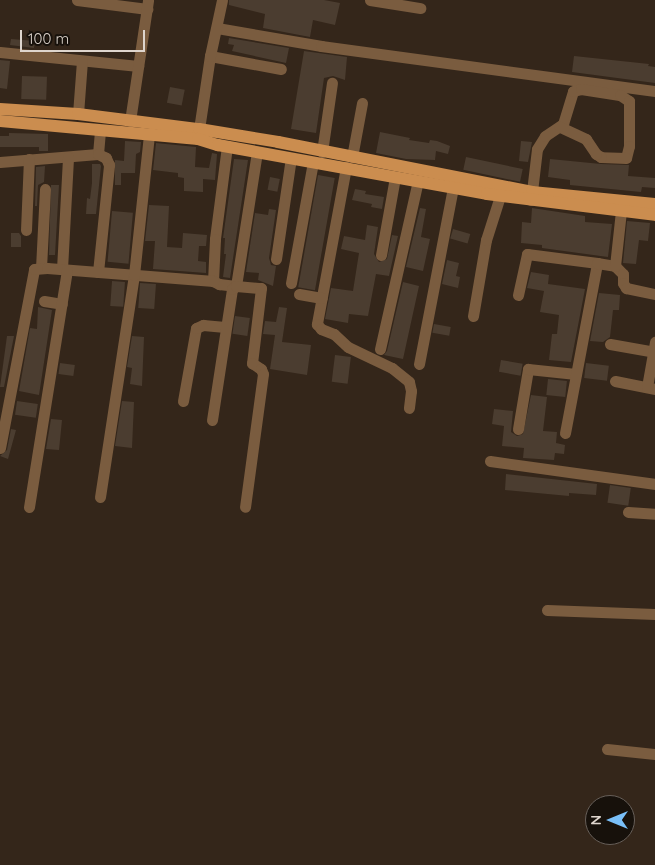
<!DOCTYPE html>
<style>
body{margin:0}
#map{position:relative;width:655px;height:865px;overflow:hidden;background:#34261a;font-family:Quicksand,sans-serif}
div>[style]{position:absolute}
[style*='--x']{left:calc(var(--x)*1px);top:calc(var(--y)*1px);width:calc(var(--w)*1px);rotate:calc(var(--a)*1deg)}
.building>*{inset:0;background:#4b3d30;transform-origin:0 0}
.minor>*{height:11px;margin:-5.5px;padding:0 5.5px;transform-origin:5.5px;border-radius:5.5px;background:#7a5c3f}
.major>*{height:12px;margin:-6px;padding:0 6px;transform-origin:6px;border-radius:6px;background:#cb8d4f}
span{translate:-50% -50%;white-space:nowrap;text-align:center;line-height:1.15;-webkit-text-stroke:4px #17110b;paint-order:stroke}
.north{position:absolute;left:585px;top:795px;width:50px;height:50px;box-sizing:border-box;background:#17110b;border:1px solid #675f59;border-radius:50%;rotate:270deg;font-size:14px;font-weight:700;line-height:20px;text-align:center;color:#ded5cd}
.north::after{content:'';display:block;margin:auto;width:18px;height:22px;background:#79bff8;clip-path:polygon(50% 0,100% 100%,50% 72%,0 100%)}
.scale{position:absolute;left:20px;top:30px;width:125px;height:22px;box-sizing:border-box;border:2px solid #ded5cd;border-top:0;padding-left:6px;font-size:15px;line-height:18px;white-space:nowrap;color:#ded5cd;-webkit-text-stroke:4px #17110b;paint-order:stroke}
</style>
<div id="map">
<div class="building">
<i style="clip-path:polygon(229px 0,324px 0,340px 3px,335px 25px,313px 20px,310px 37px,263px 28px,265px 14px,229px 5px)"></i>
<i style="clip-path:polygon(229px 38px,289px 48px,286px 63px,232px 51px,234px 45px,228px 44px)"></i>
<i style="clip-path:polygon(11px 39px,35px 41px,34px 48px,10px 45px)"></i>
<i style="clip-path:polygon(304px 51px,347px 57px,345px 80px,333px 76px,324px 78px,316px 133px,291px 129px)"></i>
<i style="clip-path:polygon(574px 56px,649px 64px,648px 66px,655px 67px,655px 83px,572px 72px)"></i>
<i style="clip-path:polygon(0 60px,10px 61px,7px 89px,0 88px)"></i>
<i style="left:22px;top:76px;width:25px;height:23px;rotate:2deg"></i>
<i style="left:170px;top:87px;width:15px;height:16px;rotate:11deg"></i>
<i style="clip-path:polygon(380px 132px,410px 138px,409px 140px,429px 143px,430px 140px,437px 141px,450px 146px,448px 154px,436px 151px,435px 160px,406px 159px,376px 153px)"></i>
<i style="clip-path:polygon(9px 133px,48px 134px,48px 151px,39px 151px,39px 147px,0 147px,0 136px,9px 136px)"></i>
<i style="clip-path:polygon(125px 141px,141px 142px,140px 152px,136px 154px,135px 173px,121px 173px,121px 185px,115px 185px,115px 160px,124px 161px)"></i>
<i style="clip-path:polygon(521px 141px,532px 142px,528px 162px,519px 161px)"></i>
<i style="clip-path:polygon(156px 143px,196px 147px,195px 167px,209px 168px,212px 153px,217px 154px,215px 180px,203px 179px,203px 192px,184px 191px,184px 178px,178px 177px,178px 173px,153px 170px)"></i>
<i style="left:466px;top:157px;width:58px;height:13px;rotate:12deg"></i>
<i style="clip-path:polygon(234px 159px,248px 160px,230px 278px,223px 277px,226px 254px,224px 254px,225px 238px,223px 238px)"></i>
<i style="clip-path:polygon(550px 159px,601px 164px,629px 165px,628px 176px,655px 178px,655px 188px,642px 187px,641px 192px,570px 185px,570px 180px,548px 177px)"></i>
<i style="clip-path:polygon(92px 164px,100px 164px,101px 166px,96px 214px,86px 214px,87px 198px,90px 199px,92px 183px)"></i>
<i style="clip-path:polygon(45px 166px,44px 182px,38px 185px,37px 206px,35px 206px,36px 167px)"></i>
<i style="left:318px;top:175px;width:17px;height:114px;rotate:10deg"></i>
<i style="left:270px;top:177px;width:10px;height:13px;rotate:11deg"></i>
<i style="clip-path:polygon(51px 185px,59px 185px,55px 255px,49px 255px)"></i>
<i style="clip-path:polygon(355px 189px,366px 191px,365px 194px,384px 197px,382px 209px,371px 207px,372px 204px,352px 200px)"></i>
<i style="clip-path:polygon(149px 205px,169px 206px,167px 247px,182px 248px,183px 233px,207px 235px,206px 246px,199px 246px,198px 261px,206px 262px,206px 273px,153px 269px,155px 241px,145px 241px)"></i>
<i style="clip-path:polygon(420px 208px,426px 209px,421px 237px,430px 239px,423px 271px,406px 267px)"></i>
<i style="clip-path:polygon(532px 208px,585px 216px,585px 222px,612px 224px,608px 257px,542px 248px,542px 245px,521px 243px,522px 222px,531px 223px)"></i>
<i style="clip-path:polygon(269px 209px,276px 210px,269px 258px,271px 265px,276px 266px,273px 286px,258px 280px,259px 273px,246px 272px,255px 213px,268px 215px)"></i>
<i style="left:112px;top:211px;width:21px;height:51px;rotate:5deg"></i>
<i style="clip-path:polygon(627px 221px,650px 223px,648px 241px,639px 240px,636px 264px,623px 263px)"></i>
<i style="clip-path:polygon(367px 225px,378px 227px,374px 254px,379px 262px,387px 259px,392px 235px,398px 236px,389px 276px,376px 274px,368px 316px,349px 314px,348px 323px,325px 319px,331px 288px,353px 291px,359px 253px,341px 249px,344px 236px,365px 240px)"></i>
<i style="left:453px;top:229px;width:18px;height:10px;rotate:16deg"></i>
<i style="clip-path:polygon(11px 233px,19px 233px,21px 236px,21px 247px,11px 247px)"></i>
<i style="clip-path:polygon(447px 260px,459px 263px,456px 276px,460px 277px,458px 288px,442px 284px)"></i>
<i style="clip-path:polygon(531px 272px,549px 275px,548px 284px,585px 289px,571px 362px,549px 360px,552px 334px,557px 334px,559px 315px,540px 312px,544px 291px,527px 288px)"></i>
<i style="left:112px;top:281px;width:13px;height:25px;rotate:4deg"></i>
<i style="clip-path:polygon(403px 282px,419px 286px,403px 359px,384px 355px,387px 351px)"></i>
<i style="left:140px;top:283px;width:16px;height:25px;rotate:4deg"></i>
<i style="clip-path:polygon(599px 293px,620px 295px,619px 310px,613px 310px,610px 337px,603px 342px,590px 341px)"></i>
<i style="clip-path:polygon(38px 307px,52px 310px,39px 395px,19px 391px,30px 328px,37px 329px)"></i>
<i style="clip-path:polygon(279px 307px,287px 308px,282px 342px,311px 345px,307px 375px,270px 369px,275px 335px,263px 334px,265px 321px,276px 322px)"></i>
<i style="left:235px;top:316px;width:15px;height:18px;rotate:8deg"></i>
<i style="left:434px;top:324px;width:17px;height:9px;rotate:10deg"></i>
<i style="clip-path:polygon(7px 336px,14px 336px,4px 387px,0 387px)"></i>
<i style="clip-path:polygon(132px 336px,144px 337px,142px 386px,130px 384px,132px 368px,127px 367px)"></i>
<i style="left:335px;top:355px;width:16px;height:27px;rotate:7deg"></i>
<i style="left:501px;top:360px;width:22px;height:12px;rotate:10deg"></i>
<i style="left:60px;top:363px;width:15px;height:11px;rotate:8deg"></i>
<i style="left:586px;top:363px;width:23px;height:15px;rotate:7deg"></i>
<i style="left:548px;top:379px;width:19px;height:16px;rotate:6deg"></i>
<i style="clip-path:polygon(531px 395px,547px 397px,543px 431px,557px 432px,556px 443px,565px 445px,564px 454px,555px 453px,554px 460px,523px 458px,524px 448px,502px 446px,504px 426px,492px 424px,494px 409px,513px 411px,511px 432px,517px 436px,523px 434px)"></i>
<i style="left:17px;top:401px;width:21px;height:14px;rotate:8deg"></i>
<i style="clip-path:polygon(122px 401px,134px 402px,132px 448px,115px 446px)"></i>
<i style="clip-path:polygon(51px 419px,62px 420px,59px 450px,46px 449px)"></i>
<i style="clip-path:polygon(11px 429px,16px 430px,8px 459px,0 456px,7px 450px)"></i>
<i style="clip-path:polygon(506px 474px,597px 484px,596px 495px,569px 493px,569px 496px,505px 490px)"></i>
<i style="left:610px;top:485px;width:21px;height:18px;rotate:8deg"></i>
</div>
<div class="minor">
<i style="--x:77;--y:0;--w:71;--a:7.3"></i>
<i style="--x:370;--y:0;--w:51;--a:9.1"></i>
<i style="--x:217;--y:28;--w:106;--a:9.8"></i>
<i style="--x:321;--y:46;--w:337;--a:7.7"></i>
<i style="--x:0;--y:52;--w:139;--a:5.8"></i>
<i style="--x:210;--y:56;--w:72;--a:10.4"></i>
<i style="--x:78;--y:114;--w:53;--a:-85.7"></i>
<i style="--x:130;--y:121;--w:122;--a:-81.5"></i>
<i style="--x:198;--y:136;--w:81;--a:-81.5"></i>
<i style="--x:210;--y:56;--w:57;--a:-77.9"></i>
<i style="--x:227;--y:146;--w:94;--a:97.4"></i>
<i style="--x:215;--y:239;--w:42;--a:92.7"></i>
<i style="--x:213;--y:281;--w:7;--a:27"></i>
<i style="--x:219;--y:284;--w:17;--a:7"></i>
<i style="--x:236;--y:286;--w:136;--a:-81.1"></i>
<i style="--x:322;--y:152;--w:70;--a:-81.8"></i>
<i style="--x:352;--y:157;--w:55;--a:-79.5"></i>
<i style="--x:0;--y:162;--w:98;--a:-4.7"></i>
<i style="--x:98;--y:154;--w:24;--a:-85"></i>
<i style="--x:346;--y:167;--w:160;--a:100.5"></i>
<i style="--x:317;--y:324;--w:6;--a:51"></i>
<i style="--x:321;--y:329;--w:14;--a:21"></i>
<i style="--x:334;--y:334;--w:19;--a:43"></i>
<i style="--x:348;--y:347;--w:49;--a:25.5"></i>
<i style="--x:392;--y:368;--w:22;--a:39"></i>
<i style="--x:409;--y:382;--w:9;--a:77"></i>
<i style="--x:411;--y:391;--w:17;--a:97"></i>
<i style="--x:531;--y:200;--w:51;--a:-83.3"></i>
<i style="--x:537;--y:149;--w:15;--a:-58"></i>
<i style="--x:545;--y:136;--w:22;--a:-34"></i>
<i style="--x:563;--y:124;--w:34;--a:-73"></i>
<i style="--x:573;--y:91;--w:8;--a:-14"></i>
<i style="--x:581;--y:89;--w:39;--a:9"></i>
<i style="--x:620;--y:95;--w:11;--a:34"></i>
<i style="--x:629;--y:101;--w:45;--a:90"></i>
<i style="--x:629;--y:146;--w:12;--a:104"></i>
<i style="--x:626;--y:158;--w:25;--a:-178"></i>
<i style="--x:601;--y:157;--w:6;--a:-149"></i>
<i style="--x:596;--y:154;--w:18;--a:-124"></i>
<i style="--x:586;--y:139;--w:29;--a:-155"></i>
<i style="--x:26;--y:230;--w:71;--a:-87.6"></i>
<i style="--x:381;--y:255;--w:79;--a:-79.8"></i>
<i style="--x:276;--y:259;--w:102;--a:-81.6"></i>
<i style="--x:615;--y:266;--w:11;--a:45"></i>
<i style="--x:623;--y:274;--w:9;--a:90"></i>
<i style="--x:623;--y:283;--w:6;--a:59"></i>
<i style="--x:626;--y:288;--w:30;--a:12"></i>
<i style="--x:41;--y:268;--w:79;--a:-87.1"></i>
<i style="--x:62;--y:269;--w:112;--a:-86.9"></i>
<i style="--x:98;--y:272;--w:108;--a:-84.1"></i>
<i style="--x:109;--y:165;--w:8;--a:-113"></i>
<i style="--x:106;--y:158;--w:9;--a:-153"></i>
<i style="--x:291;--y:283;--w:123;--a:-79.7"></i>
<i style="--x:299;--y:294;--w:23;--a:10"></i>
<i style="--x:518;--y:295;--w:42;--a:-77.6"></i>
<i style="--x:527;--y:254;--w:71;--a:7.3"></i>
<i style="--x:44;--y:301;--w:18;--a:9"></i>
<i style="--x:473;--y:316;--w:77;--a:-80.3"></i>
<i style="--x:486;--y:240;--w:46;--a:-72.3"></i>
<i style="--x:610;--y:344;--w:46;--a:10.1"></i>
<i style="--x:380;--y:349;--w:172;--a:-77.3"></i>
<i style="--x:419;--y:364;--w:179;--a:-79.1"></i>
<i style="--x:615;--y:381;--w:41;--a:11.3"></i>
<i style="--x:647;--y:387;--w:46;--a:-79.9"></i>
<i style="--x:183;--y:401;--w:74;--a:-79.9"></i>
<i style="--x:196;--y:328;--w:8;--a:-23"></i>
<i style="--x:203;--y:325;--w:22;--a:5"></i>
<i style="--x:212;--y:420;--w:133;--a:-81.3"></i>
<i style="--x:232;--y:289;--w:5;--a:-37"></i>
<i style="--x:236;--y:286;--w:25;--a:5"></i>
<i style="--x:261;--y:288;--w:76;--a:96.8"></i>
<i style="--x:252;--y:363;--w:11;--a:34"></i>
<i style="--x:261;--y:369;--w:5;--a:68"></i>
<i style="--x:263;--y:374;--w:134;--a:97.7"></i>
<i style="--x:518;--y:429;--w:61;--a:-80.5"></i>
<i style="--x:528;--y:369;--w:48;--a:5.9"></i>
<i style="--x:565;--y:433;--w:173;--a:-79.3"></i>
<i style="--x:597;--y:263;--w:18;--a:9"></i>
<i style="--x:615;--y:266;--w:55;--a:-83.8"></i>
<i style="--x:0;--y:448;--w:182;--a:-79.2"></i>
<i style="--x:34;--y:269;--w:13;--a:-4"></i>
<i style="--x:47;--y:268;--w:167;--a:4.5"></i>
<i style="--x:490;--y:461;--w:167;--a:7.9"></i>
<i style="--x:100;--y:497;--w:225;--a:-81.3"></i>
<i style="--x:134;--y:275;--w:142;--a:-83.9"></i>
<i style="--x:29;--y:507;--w:240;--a:-80.9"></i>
<i style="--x:628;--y:512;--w:27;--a:4"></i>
<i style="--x:547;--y:610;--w:108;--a:2.1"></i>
<i style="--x:607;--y:749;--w:48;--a:5.9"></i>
</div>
<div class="major">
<i style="--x:0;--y:109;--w:78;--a:3.7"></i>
<i style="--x:78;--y:114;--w:122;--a:7.1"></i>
<i style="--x:199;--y:129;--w:80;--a:9.3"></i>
<i style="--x:278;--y:142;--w:259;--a:11.1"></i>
<i style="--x:532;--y:192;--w:124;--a:5.6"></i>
<i style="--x:0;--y:121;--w:199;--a:5.2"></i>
<i style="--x:198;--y:139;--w:21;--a:17"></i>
<i style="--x:218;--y:145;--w:273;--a:10.3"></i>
<i style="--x:487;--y:194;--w:169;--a:7.1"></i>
</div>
<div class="north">N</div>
<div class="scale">100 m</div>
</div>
